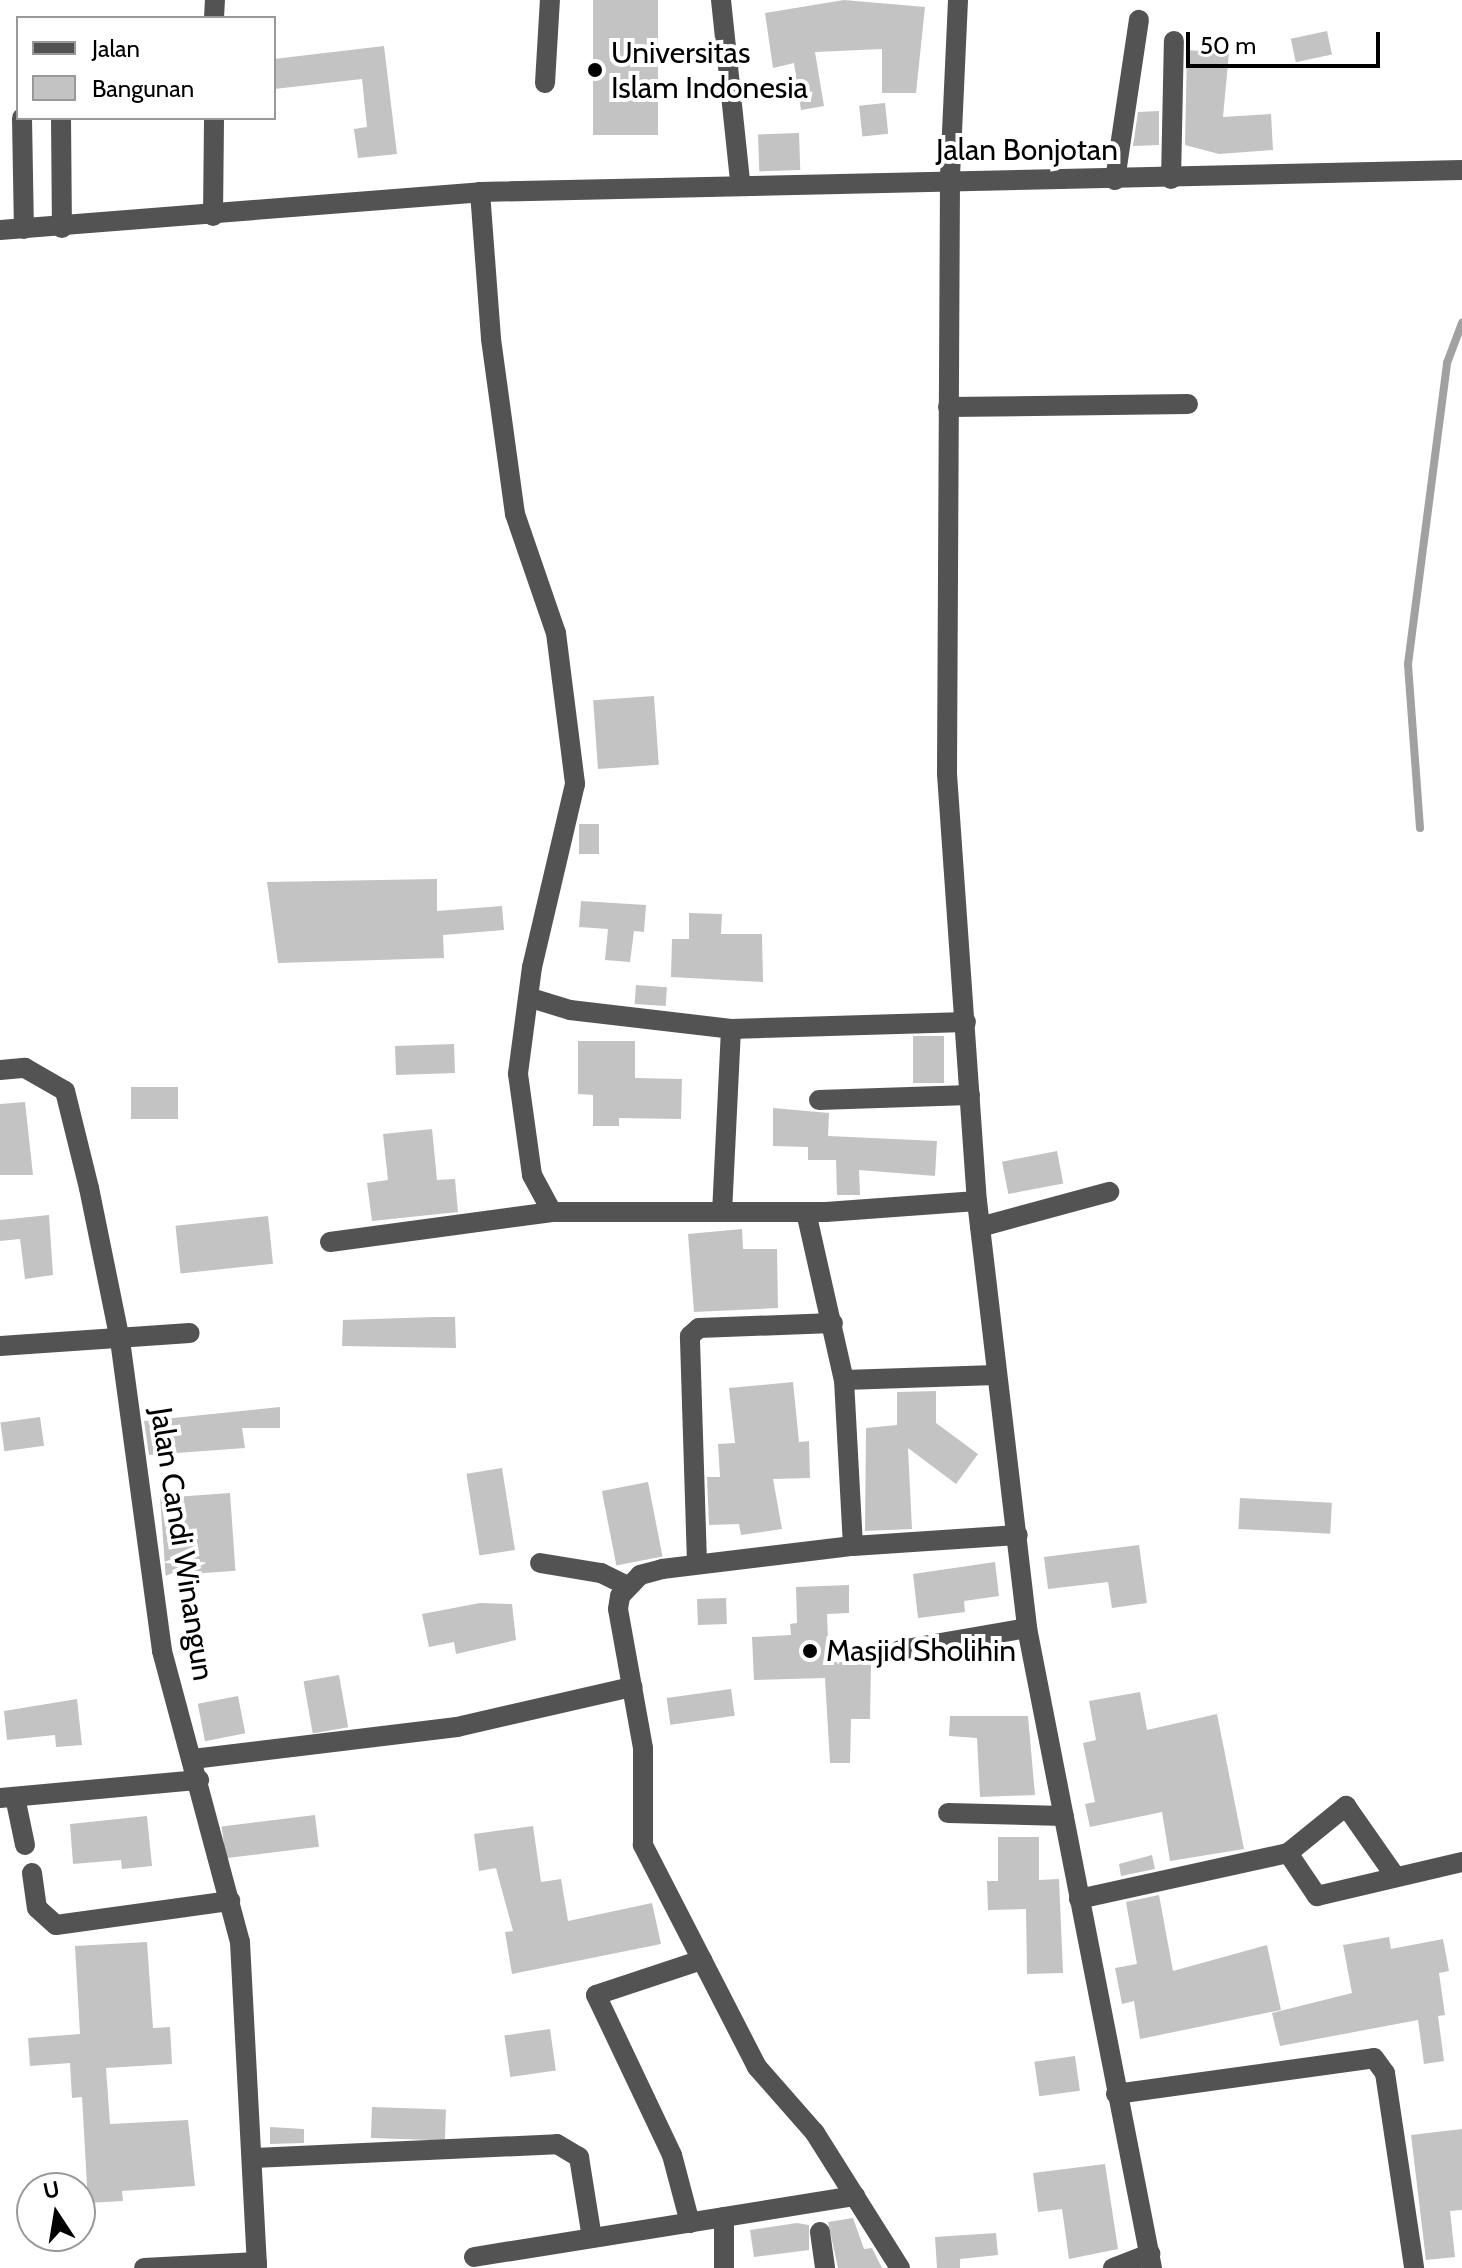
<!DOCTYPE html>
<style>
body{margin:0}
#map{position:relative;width:1462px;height:2268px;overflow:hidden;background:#fff;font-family:Cabin,sans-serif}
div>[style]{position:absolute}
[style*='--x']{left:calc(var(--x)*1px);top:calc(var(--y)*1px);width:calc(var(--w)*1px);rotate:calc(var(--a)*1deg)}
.stream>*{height:8px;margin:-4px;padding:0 4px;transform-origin:4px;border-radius:4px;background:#a1a1a1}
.building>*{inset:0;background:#c3c3c3;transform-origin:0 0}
.minor>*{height:20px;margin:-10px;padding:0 10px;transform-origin:10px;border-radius:10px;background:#535353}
.dots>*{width:22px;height:22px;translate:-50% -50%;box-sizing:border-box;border:4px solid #fff;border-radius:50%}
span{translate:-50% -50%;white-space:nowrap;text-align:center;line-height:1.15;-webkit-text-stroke:8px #fff;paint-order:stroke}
.poi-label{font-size:30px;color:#000}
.left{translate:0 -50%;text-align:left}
.street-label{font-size:30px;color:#000}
.legend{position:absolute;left:16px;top:16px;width:260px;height:104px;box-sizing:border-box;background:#fff;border:2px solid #999;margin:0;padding:10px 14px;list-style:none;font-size:24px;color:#000}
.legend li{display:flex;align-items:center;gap:16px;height:40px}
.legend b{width:40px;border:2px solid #999}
.north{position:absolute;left:16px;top:2172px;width:80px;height:80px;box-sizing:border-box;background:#fff;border:2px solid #999;border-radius:50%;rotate:348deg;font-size:22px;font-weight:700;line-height:32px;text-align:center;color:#000}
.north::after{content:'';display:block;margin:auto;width:28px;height:36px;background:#000;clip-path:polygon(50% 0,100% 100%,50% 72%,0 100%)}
.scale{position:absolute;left:1186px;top:32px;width:194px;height:36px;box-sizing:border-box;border:4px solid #000;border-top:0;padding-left:10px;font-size:24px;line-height:28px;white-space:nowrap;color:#000;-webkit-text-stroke:6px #fff;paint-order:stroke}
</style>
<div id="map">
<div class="stream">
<i style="--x:1420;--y:828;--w:164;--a:-94.2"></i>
<i style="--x:1408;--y:664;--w:304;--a:-82.6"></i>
<i style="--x:1447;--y:363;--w:43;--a:-69.4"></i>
</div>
<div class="building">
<i style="left:593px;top:0;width:65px;height:135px"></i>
<i style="clip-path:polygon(844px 0,925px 7px,916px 93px,882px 93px,882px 49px,815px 52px,824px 106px,801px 110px,794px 63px,773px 68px,765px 13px)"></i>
<i style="left:1327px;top:31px;width:24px;height:37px;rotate:78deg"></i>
<i style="clip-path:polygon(384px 46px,397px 154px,358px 158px,354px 129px,367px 127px,362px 79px,274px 89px,274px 59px)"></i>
<i style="clip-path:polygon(1187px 50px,1229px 53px,1223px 117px,1271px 114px,1273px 150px,1219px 154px,1185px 145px)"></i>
<i style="left:885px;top:103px;width:31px;height:26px;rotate:84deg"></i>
<i style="clip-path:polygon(1159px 111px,1159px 145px,1133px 146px,1138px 112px)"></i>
<i style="left:799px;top:133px;width:37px;height:41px;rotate:88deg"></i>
<i style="left:654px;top:696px;width:69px;height:61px;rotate:86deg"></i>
<i style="left:579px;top:824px;width:20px;height:30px"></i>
<i style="clip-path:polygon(437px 879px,437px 911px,502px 906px,504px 930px,443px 935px,444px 958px,278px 963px,267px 882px)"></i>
<i style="clip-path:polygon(581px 901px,646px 905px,644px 932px,634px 931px,630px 962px,605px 960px,608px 929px,579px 927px)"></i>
<i style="clip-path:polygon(689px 913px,722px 914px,721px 934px,762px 934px,763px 982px,671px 977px,672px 939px,689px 939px)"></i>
<i style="left:636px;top:985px;width:31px;height:19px;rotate:4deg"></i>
<i style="left:944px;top:1036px;width:47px;height:31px;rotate:90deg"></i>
<i style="clip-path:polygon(578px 1041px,635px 1041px,635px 1078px,682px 1079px,681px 1119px,619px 1118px,619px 1126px,593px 1126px,593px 1095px,578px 1094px)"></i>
<i style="left:454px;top:1044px;width:29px;height:59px;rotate:88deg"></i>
<i style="left:131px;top:1087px;width:47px;height:32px"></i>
<i style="clip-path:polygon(25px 1102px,33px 1175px,0 1175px,0 1104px)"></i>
<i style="clip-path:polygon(773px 1108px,829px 1113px,828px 1136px,937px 1141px,935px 1176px,859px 1170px,860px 1195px,837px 1195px,836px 1160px,808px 1160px,808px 1147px,773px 1146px)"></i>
<i style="clip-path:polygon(432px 1129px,437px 1180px,455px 1179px,458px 1212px,372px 1221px,367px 1183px,388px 1180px,383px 1134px)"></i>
<i style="left:1057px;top:1151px;width:33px;height:56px;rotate:79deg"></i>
<i style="clip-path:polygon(49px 1215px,53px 1275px,25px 1279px,20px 1239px,0 1241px,0 1220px)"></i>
<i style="left:268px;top:1216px;width:48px;height:93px;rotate:84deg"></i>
<i style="clip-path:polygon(742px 1229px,743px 1249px,777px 1249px,778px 1308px,694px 1312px,688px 1234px)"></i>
<i style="clip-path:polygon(435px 1317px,455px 1317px,456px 1348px,342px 1346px,343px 1320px)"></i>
<i style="clip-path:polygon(793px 1382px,799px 1442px,809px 1441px,810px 1478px,773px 1479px,782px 1529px,741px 1535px,739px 1524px,709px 1525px,707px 1477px,720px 1477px,718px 1444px,735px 1443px,729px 1388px)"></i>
<i style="clip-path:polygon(936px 1391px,936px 1423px,978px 1454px,956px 1484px,908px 1448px,912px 1529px,865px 1531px,866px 1428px,897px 1425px,897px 1392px)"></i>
<i style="clip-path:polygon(280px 1407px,280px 1428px,242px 1428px,245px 1448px,149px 1455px,144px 1421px)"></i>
<i style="left:40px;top:1417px;width:29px;height:40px;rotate:82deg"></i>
<i style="left:502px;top:1468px;width:83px;height:36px;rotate:81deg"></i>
<i style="left:648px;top:1482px;width:76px;height:47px;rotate:79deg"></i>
<i style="left:230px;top:1493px;width:78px;height:70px;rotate:86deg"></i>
<i style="left:1240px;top:1498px;width:92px;height:31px;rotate:3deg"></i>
<i style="clip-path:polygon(1139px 1545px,1147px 1603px,1112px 1608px,1108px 1582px,1048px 1589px,1044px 1557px)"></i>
<i style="clip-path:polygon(995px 1562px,999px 1596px,964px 1601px,965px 1612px,918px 1618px,913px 1574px)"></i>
<i style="clip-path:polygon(849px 1585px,849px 1613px,827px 1614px,829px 1662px,871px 1662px,870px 1719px,851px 1719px,850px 1763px,830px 1763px,825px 1678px,754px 1680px,752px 1637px,791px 1635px,790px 1624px,797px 1623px,796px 1587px)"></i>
<i style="left:726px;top:1598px;width:26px;height:29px;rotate:88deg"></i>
<i style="clip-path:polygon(480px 1603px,512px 1604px,516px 1640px,456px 1654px,454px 1642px,429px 1647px,422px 1614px)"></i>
<i style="left:339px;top:1675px;width:53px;height:36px;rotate:80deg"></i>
<i style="left:731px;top:1689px;width:27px;height:65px;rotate:82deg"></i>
<i style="clip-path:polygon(1140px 1692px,1147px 1730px,1217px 1714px,1244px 1849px,1170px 1861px,1162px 1812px,1090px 1827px,1085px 1804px,1095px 1802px,1083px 1743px,1096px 1740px,1089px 1701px)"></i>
<i style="left:238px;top:1696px;width:38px;height:41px;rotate:79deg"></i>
<i style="clip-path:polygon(77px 1699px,82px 1745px,56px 1747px,55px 1735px,7px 1740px,4px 1711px)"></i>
<i style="clip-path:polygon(950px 1716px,1028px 1716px,1035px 1795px,980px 1797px,977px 1738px,949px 1736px)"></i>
<i style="left:315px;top:1815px;width:32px;height:94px;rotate:83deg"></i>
<i style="clip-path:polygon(147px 1816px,152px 1866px,122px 1869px,121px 1860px,73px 1864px,70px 1824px)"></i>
<i style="clip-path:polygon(533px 1826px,541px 1882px,561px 1879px,568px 1921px,652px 1903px,661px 1944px,512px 1974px,505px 1932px,513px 1931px,496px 1868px,479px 1871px,474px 1834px)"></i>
<i style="clip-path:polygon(998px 1837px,1039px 1837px,1039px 1880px,1059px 1879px,1063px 1973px,1027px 1974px,1026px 1909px,988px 1910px,987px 1881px,998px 1881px)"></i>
<i style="clip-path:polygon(1152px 1855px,1155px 1869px,1121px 1876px,1119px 1864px)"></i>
<i style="clip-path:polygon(1159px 1895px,1173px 1971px,1267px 1945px,1281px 2010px,1140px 2039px,1134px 2001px,1122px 2004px,1115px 1968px,1137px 1964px,1126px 1902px)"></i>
<i style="clip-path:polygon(1389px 1937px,1391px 1949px,1443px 1939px,1449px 1971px,1439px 1973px,1445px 2015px,1438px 2016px,1444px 2061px,1424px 2064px,1418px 2020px,1280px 2046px,1272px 2013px,1352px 1993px,1343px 1945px)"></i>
<i style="clip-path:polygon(147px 1942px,153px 2028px,170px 2027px,172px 2064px,106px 2068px,110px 2124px,188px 2120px,195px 2186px,122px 2191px,123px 2201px,88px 2203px,82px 2097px,72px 2098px,70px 2063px,30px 2066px,28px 2038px,80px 2034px,75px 1946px)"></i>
<i style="left:550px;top:2029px;width:42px;height:46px;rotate:82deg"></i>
<i style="left:1075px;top:2056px;width:35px;height:41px;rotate:82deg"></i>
<i style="left:372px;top:2107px;width:74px;height:31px;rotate:2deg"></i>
<i style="clip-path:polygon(270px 2127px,304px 2129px,304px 2143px,270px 2144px)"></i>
<i style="clip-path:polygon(1462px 2129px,1462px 2210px,1450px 2211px,1455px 2257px,1426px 2260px,1411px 2135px)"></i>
<i style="clip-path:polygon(1105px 2164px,1118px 2249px,1069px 2259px,1062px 2209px,1038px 2212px,1033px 2173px)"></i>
<i style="clip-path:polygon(853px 2218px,864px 2249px,872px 2248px,882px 2268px,838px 2268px,828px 2222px)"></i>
<i style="clip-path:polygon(797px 2223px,809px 2225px,809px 2250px,754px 2257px,750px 2230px)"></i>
<i style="clip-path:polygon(996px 2233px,998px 2255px,960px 2259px,960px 2268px,937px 2268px,935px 2237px)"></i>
</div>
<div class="minor">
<i style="--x:721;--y:0;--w:183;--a:84"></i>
<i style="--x:958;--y:0;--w:179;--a:92.6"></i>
<i style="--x:950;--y:179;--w:595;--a:90.29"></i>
<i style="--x:947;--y:774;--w:428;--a:86"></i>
<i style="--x:977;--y:1201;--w:430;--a:83.3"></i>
<i style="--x:1027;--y:1628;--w:652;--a:78.95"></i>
<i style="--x:214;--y:18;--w:18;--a:-87"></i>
<i style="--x:545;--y:83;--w:83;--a:-86.6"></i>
<i style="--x:22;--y:118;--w:111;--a:89"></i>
<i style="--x:61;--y:118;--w:110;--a:89.5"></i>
<i style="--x:1171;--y:179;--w:138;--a:-88.8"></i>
<i style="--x:1115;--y:180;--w:162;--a:-81.5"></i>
<i style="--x:480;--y:192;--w:147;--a:85.7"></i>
<i style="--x:491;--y:339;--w:177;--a:82.2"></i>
<i style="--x:515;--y:514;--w:126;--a:71"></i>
<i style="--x:556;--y:633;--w:152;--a:82.8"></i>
<i style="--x:575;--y:784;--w:188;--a:103.2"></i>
<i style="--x:532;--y:967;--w:108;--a:97.5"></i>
<i style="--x:518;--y:1074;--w:102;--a:82.1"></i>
<i style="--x:532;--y:1175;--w:42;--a:61.6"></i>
<i style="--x:213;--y:216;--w:98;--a:-89.4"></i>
<i style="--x:0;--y:230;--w:482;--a:-4.5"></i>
<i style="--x:480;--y:192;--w:982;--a:-1.28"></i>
<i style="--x:948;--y:407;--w:240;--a:-0.7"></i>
<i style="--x:531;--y:998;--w:41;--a:17.1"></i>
<i style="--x:570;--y:1010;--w:162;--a:6.7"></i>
<i style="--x:731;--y:1029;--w:181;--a:92.8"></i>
<i style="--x:731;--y:1029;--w:235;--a:-1.7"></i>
<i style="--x:0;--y:1070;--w:25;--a:-5"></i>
<i style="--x:25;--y:1068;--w:46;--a:29.9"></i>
<i style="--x:65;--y:1091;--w:100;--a:76.1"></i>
<i style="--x:89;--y:1188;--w:155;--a:78.5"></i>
<i style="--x:120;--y:1340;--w:314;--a:82.3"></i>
<i style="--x:162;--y:1651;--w:301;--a:75"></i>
<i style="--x:240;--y:1942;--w:326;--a:87"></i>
<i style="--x:819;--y:1100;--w:151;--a:-1.9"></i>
<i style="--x:806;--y:1212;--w:172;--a:77.3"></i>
<i style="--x:844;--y:1380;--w:166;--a:86.9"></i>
<i style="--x:980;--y:1227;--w:134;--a:-15.2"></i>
<i style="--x:330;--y:1242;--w:224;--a:-7.7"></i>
<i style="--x:552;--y:1212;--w:274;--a:0"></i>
<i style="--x:826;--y:1212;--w:151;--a:-4.2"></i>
<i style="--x:0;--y:1346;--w:190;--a:-3.9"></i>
<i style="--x:844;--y:1380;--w:152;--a:-1.9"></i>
<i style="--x:540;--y:1563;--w:62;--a:9.3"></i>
<i style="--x:601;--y:1573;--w:30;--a:26"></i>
<i style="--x:697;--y:1563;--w:227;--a:-91.8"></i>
<i style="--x:690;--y:1336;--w:12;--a:-42"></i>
<i style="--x:699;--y:1328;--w:134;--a:-2.1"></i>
<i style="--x:900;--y:1650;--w:129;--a:-9.8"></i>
<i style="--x:193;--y:1759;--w:266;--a:-6.9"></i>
<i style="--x:457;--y:1727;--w:180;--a:-12.9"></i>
<i style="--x:15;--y:1797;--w:49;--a:78.2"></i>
<i style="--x:0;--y:1798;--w:200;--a:-5.2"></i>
<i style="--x:948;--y:1813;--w:116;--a:1.5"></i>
<i style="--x:1288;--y:1853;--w:52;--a:56"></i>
<i style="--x:1317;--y:1896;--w:149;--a:-13.2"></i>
<i style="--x:32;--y:1873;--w:35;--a:82"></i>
<i style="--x:37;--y:1908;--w:25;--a:42"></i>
<i style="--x:56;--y:1925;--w:176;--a:-7.9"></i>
<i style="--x:1079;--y:1899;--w:214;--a:-12.4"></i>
<i style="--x:1288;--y:1853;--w:75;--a:-39"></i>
<i style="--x:1346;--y:1806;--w:85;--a:55"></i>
<i style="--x:1116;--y:2094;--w:260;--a:-7.9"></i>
<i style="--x:1374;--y:2058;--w:19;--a:54"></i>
<i style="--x:1385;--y:2073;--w:197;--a:81.5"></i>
<i style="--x:253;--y:2158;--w:304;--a:-2.6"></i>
<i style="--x:557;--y:2144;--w:26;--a:31"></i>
<i style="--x:579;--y:2157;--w:82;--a:80.9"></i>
<i style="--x:690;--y:2223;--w:70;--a:-104.8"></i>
<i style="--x:672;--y:2155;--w:177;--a:-115.4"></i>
<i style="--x:596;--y:1995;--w:112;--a:-18.3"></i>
<i style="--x:820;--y:2232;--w:36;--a:82"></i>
<i style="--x:474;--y:2257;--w:386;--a:-9.1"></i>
<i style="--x:144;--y:2268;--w:113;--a:-3"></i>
<i style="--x:724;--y:2268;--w:51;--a:-90"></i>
<i style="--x:900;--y:2268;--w:160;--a:-122.2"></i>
<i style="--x:815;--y:2133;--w:88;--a:-131.3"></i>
<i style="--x:757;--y:2067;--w:250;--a:-117.2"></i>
<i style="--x:643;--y:1845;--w:97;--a:-90"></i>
<i style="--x:643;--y:1748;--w:141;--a:-100.2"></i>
<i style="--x:618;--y:1609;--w:13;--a:-81"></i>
<i style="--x:620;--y:1596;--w:29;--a:-46"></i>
<i style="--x:640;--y:1575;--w:23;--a:-15"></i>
<i style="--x:662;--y:1569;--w:192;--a:-6.9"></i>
<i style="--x:853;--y:1546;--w:165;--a:-3.8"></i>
<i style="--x:1113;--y:2268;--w:40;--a:-21"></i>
</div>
<div class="dots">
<i style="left:595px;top:70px;background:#000"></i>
<i style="left:810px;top:1651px;background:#000"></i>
</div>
<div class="poi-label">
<span class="left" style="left:611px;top:70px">Universitas<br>Islam Indonesia</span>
<span class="left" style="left:826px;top:1651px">Masjid Sholihin</span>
</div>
<div class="street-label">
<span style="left:1027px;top:150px">Jalan Bonjotan</span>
<span style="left:182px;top:1544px;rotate:81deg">Jalan Candi Winangun</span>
</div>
<ul class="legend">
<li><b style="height:10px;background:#535353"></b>Jalan</li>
<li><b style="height:22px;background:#c3c3c3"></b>Bangunan</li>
</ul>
<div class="north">U</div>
<div class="scale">50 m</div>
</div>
